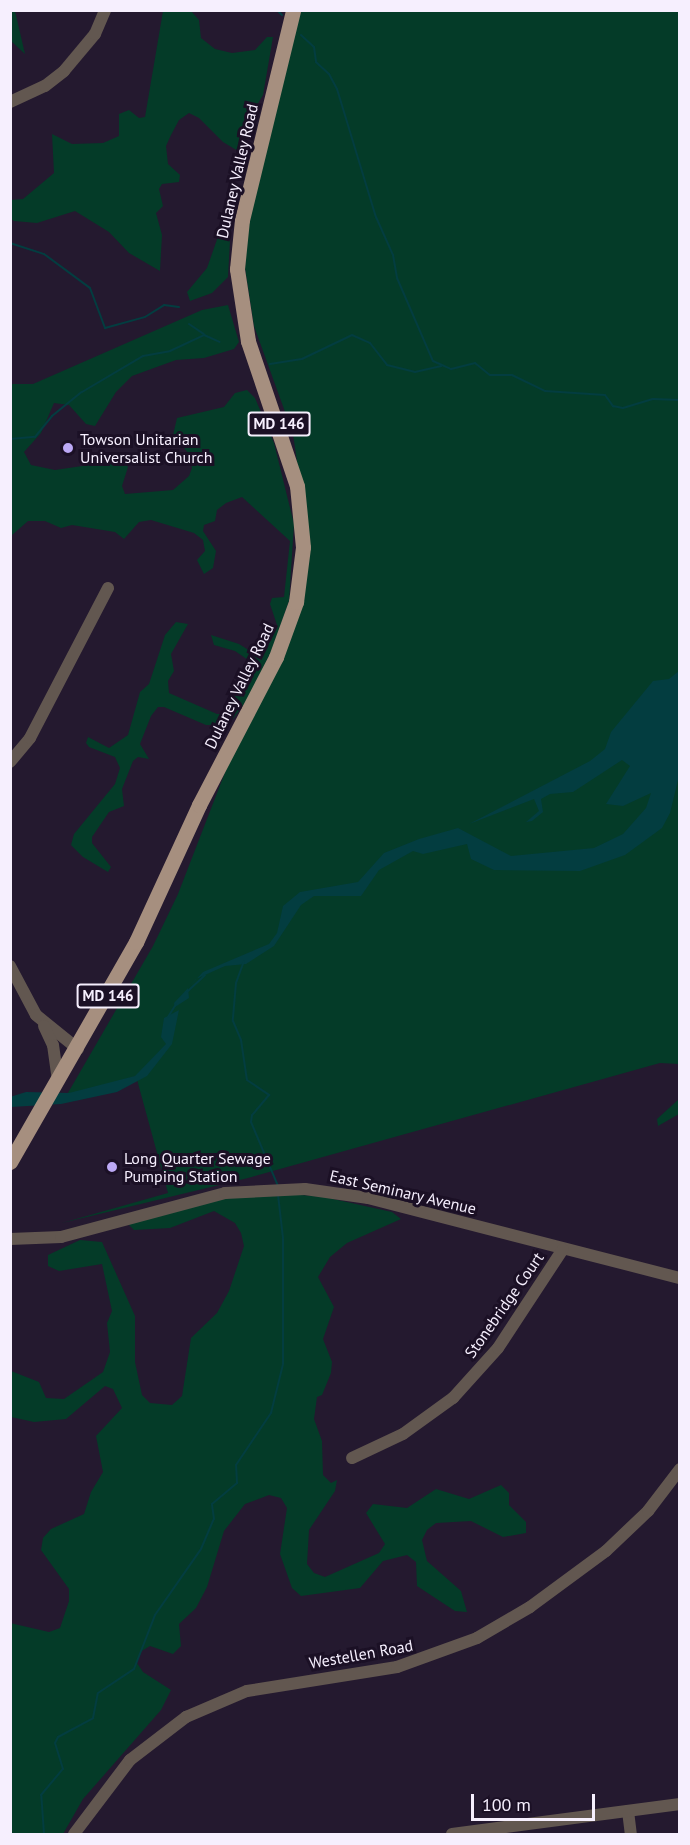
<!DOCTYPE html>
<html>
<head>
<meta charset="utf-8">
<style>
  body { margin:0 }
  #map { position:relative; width:690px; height:1845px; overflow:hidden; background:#24192f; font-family:"PT Sans",sans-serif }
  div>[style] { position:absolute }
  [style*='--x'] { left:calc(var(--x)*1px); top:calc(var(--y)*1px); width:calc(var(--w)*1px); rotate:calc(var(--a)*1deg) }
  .green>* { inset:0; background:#043b28 }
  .water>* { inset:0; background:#033d40 }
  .stream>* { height:2px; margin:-1px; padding:0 1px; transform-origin:1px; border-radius:1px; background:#033d40 }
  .minor>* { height:12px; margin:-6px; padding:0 6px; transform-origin:6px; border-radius:6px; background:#625750 }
  .major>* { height:15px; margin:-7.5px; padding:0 7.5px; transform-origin:7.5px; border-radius:7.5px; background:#a68f7f }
  .dots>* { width:16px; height:16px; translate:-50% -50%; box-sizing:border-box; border:3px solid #1b1025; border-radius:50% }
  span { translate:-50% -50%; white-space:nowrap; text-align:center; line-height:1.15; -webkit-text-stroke:6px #1b1025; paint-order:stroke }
  .shield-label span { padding:2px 4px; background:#1b1025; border:2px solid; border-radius:4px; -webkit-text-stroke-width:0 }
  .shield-label { font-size:15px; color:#f6effe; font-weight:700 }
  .street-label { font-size:16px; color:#f6effe }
  .poi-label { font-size:16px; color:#f6effe }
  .left { translate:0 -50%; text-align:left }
  .frame { position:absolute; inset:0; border:12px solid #f6effe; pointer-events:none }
  .scale { position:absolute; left:471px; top:1794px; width:124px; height:27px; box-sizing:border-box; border:3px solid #f6effe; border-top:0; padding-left:8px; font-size:18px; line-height:21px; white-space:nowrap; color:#f6effe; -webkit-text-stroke:4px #1b1025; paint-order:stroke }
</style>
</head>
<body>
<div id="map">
  <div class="green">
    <i style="clip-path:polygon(11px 10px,15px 11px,25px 54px,11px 41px)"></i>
    <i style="clip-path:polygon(163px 11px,191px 11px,199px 20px,201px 38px,215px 49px,232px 53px,255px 50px,267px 37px,273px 37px,263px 95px,254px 110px,243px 150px,238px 151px,223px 142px,199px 118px,189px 113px,179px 120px,171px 135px,166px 146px,168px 164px,180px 175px,179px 182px,162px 184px,159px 189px,163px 206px,156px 213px,162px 235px,160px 271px,129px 253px,109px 232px,75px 211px,37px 223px,14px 221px,11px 219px,10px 200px,23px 199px,54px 173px,52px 134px,72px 144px,103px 143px,119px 136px,119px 114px,129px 110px,139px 118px,145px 117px)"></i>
    <i style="clip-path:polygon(299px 11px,679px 11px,679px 1064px,660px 1063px,248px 1178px,62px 1223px,168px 1193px,136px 1076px,65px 1098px,153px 946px,178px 894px,236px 744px,286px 648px,309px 543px,293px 434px,254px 326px,245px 268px,248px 221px)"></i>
    <i style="clip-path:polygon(231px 222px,228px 277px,212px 293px,190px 301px,187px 292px,207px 268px,220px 231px)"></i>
    <i style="clip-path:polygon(228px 305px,239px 342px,234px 349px,204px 358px,176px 360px,132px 376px,116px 392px,95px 426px,86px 424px,69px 405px,54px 403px,41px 433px,24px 452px,31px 465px,55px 470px,123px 460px,128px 467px,122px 486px,125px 494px,173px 490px,189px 476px,192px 468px,189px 454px,173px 435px,177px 418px,224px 407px,235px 393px,247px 390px,255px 398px,274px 443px,294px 524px,289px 601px,271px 652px,247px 700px,233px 719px,217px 725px,206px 725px,164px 707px,158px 707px,151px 716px,140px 744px,149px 759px,138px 757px,133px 761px,122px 789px,124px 806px,109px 812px,92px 837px,92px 843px,111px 867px,108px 872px,83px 857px,71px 845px,74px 834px,115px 784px,120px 768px,115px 757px,89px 747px,86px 743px,88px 737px,109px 748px,128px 735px,140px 692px,149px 684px,165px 635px,176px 622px,188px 624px,171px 654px,174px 671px,168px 681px,169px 693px,217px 714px,229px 714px,231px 699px,251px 675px,254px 664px,235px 651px,214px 645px,211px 635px,239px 644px,255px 654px,261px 655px,268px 646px,277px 625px,270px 604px,272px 598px,284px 597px,290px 541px,242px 497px,226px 503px,217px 510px,215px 521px,204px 525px,203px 531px,216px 551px,213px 568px,204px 574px,197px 560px,205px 551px,203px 540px,194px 533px,151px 520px,139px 522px,124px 539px,115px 532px,72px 525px,61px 528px,45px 521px,28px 521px,11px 536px,11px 384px,33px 384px,202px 310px)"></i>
    <i style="clip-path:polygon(679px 1099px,679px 1114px,658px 1126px,657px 1119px)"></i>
    <i style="clip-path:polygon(278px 1193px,324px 1197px,392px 1212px,401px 1219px,347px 1243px,330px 1257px,318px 1277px,334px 1307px,323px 1339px,332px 1362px,331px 1373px,322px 1395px,317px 1397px,314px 1419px,322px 1441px,323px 1475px,331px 1483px,337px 1480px,335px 1491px,309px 1530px,307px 1564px,314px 1573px,325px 1577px,379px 1553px,385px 1544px,366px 1513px,373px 1504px,407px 1508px,436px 1489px,469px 1499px,501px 1485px,509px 1493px,509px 1505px,526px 1522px,526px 1533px,503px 1537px,471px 1521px,436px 1523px,427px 1530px,422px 1540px,427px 1561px,461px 1591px,467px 1612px,455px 1611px,417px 1586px,416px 1562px,407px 1555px,383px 1561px,360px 1588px,301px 1596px,292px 1588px,280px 1554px,287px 1508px,281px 1498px,269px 1495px,245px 1504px,224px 1531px,207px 1587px,196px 1608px,179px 1624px,181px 1646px,173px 1654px,150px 1646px,140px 1652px,137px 1663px,143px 1672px,171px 1690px,161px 1710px,83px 1799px,63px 1834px,11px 1834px,10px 1623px,49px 1632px,60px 1628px,69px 1601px,69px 1589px,41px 1550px,43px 1538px,51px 1529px,84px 1514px,91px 1492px,103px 1472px,96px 1436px,122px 1408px,113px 1389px,105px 1386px,66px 1419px,34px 1422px,11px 1417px,11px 1371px,39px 1382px,46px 1398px,64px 1399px,103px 1372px,110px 1352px,107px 1323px,112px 1311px,102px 1264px,59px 1271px,48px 1266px,48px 1255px,80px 1240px,102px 1242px,135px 1316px,135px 1362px,142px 1395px,150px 1403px,172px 1405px,182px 1396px,191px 1338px,217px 1313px,229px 1291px,244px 1246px,241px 1233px,235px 1223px,214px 1211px,170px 1228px,134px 1230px,126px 1222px,220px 1199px)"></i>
  </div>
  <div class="water">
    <i style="clip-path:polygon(679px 671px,679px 776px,670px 813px,662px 828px,625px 855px,580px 871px,494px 870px,471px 859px,467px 844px,423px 854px,413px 851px,379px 870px,361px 896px,314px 896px,301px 905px,274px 946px,246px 964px,225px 966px,196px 979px,188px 988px,189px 998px,175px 1007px,174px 1003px,203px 972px,269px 944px,277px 933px,283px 906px,300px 892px,358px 882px,384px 853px,419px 839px,458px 828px,511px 856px,594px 848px,623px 834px,646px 808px,651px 793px,623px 806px,606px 804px,630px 766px,622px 760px,573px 792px,550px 794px,541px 799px,543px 812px,532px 821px,526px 822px,539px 811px,534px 799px,469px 824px,590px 761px,605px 749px,611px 732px,653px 681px,669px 679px)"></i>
    <i style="clip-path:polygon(179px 1010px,172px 1044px,147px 1076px,117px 1092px,61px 1104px,11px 1107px,10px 1097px,26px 1092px,69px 1093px,135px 1076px,166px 1044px,161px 1037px,164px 1018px)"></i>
  </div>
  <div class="stream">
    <i style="--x:277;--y:10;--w:7;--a:45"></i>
    <i style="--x:301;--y:35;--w:18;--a:43"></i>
    <i style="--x:314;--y:47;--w:15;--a:82"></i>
    <i style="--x:316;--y:62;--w:18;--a:43"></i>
    <i style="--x:329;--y:74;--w:17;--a:62"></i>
    <i style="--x:337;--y:89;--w:134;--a:73.1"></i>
    <i style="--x:376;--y:217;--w:42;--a:65.9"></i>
    <i style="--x:393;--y:255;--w:23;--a:80"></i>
    <i style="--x:397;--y:278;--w:90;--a:66.6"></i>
    <i style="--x:433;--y:361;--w:20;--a:24"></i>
    <i style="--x:451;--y:369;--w:25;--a:-14"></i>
    <i style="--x:475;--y:363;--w:19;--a:39"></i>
    <i style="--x:490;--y:375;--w:22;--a:0"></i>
    <i style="--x:512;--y:375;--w:37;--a:26"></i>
    <i style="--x:545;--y:391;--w:60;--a:3.8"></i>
    <i style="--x:605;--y:395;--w:14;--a:54"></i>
    <i style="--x:613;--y:406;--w:10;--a:11"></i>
    <i style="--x:623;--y:408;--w:31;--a:-17"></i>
    <i style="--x:653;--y:399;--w:27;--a:2"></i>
    <i style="--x:10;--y:243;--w:36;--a:18"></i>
    <i style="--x:44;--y:254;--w:57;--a:36.5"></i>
    <i style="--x:90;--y:288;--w:43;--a:69.4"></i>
    <i style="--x:105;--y:328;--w:41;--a:-15.4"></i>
    <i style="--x:145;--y:317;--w:22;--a:-32"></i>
    <i style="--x:164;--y:305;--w:15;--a:8"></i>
    <i style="--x:189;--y:324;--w:18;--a:34"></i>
    <i style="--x:270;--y:364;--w:32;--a:-9"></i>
    <i style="--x:302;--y:359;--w:55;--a:-25.6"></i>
    <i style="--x:352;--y:335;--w:20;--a:24"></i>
    <i style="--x:370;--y:343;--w:28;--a:52"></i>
    <i style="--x:387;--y:365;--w:29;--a:14"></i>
    <i style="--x:415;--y:372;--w:27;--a:-13"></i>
    <i style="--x:10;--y:439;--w:25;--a:-5"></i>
    <i style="--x:35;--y:437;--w:27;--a:-51"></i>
    <i style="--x:52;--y:416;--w:38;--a:-39"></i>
    <i style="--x:82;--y:392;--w:71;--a:-30.5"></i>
    <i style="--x:143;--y:356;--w:27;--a:-10"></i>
    <i style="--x:170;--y:351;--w:38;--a:-25"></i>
    <i style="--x:204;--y:335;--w:17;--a:24"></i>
    <i style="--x:244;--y:961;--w:23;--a:110"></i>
    <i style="--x:236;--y:983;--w:38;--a:95"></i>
    <i style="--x:233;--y:1021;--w:21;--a:67"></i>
    <i style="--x:241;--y:1040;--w:40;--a:81.5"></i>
    <i style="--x:247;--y:1080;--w:27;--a:34"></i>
    <i style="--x:269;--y:1095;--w:26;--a:130"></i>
    <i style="--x:252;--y:1115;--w:7;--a:98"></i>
    <i style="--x:251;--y:1122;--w:69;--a:67.1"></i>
    <i style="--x:188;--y:991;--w:23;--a:-43"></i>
    <i style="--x:168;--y:1017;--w:15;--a:-58"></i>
    <i style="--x:44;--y:1834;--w:39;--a:-94"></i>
    <i style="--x:41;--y:1795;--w:34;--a:-50"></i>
    <i style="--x:63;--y:1769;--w:27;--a:-107"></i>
    <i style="--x:55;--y:1743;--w:7;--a:-63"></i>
    <i style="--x:58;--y:1737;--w:40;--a:-28"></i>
    <i style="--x:93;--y:1718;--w:25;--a:-79"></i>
    <i style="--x:98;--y:1693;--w:43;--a:-33.7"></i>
    <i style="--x:134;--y:1669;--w:58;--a:-68.7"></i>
    <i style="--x:155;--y:1615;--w:80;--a:-55.1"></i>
    <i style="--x:201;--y:1549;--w:33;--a:-67"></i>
    <i style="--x:214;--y:1519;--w:15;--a:-98"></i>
    <i style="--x:212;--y:1504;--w:33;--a:-40"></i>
    <i style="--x:237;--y:1483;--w:18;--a:-93"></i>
    <i style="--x:236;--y:1465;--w:63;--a:-56.1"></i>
    <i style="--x:271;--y:1413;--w:50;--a:-76.2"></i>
    <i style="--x:283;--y:1364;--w:126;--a:-90"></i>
    <i style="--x:283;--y:1238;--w:43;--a:-96.6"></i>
  </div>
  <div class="minor">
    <i style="--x:10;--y:102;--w:38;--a:-25"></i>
    <i style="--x:45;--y:86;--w:24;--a:-38"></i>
    <i style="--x:64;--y:71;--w:48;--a:-50"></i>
    <i style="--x:95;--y:34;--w:26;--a:-67"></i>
    <i style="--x:10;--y:762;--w:31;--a:-50"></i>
    <i style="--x:30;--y:738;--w:169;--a:-62.5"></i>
    <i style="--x:10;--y:966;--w:55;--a:62"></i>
    <i style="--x:36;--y:1015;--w:54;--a:39"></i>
    <i style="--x:44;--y:1026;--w:21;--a:65"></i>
    <i style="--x:53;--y:1045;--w:35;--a:82"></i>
    <i style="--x:10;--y:1239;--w:51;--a:-2.2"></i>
    <i style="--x:61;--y:1237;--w:170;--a:-15"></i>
    <i style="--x:225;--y:1193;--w:80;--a:-2.9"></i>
    <i style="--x:305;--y:1189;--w:64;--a:8.1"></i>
    <i style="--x:368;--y:1198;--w:322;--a:14.4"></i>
    <i style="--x:352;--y:1458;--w:56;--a:-25.2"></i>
    <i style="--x:403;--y:1434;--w:62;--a:-35.8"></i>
    <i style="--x:453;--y:1398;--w:67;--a:-48"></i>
    <i style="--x:498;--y:1348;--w:118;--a:-56.7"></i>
    <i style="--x:628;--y:1811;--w:23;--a:83"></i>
    <i style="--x:74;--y:1834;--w:93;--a:-52.9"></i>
    <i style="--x:130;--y:1760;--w:71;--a:-37.5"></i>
    <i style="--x:186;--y:1717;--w:66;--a:-23.1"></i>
    <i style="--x:247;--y:1691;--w:152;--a:-9.1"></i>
    <i style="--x:397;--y:1667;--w:85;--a:-19.9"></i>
    <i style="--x:477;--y:1638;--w:61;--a:-30.3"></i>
    <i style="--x:530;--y:1607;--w:94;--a:-36.4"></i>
    <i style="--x:606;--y:1551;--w:58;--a:-43.6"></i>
    <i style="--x:648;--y:1511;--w:53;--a:-52.7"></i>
    <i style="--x:452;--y:1834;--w:230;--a:-7.5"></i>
  </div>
  <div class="major">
    <i style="--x:10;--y:1162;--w:254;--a:-60.2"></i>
    <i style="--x:136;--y:942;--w:151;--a:-65.3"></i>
    <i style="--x:199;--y:805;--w:167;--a:-62.5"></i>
    <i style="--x:276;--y:657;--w:59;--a:-70"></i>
    <i style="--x:296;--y:602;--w:55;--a:-82.7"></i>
    <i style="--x:303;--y:547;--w:61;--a:-95.6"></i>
    <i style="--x:297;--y:486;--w:153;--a:-108.7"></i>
    <i style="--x:248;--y:341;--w:73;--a:-98.7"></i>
    <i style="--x:237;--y:269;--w:49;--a:-84.2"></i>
    <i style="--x:242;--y:220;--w:216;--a:-76.3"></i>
  </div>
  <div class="dots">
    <i style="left:68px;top:448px;background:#bca9f5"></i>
    <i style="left:112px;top:1167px;background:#bca9f5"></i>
  </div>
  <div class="shield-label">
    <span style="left:279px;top:424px">MD 146</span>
    <span style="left:108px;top:996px">MD 146</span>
  </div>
  <div class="street-label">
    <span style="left:237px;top:171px;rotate:-77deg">Dulaney Valley Road</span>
    <span style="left:239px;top:686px;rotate:-64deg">Dulaney Valley Road</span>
    <span style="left:403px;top:1192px;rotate:13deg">East Seminary Avenue</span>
    <span style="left:504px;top:1305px;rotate:-55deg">Stonebridge Court</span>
    <span style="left:361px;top:1654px;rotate:-10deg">Westellen Road</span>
  </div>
  <div class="poi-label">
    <span class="left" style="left:80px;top:448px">Towson Unitarian<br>Universalist Church</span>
    <span class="left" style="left:124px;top:1167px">Long Quarter Sewage<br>Pumping Station</span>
  </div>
  <div class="frame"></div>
  <div class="scale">100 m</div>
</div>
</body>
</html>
